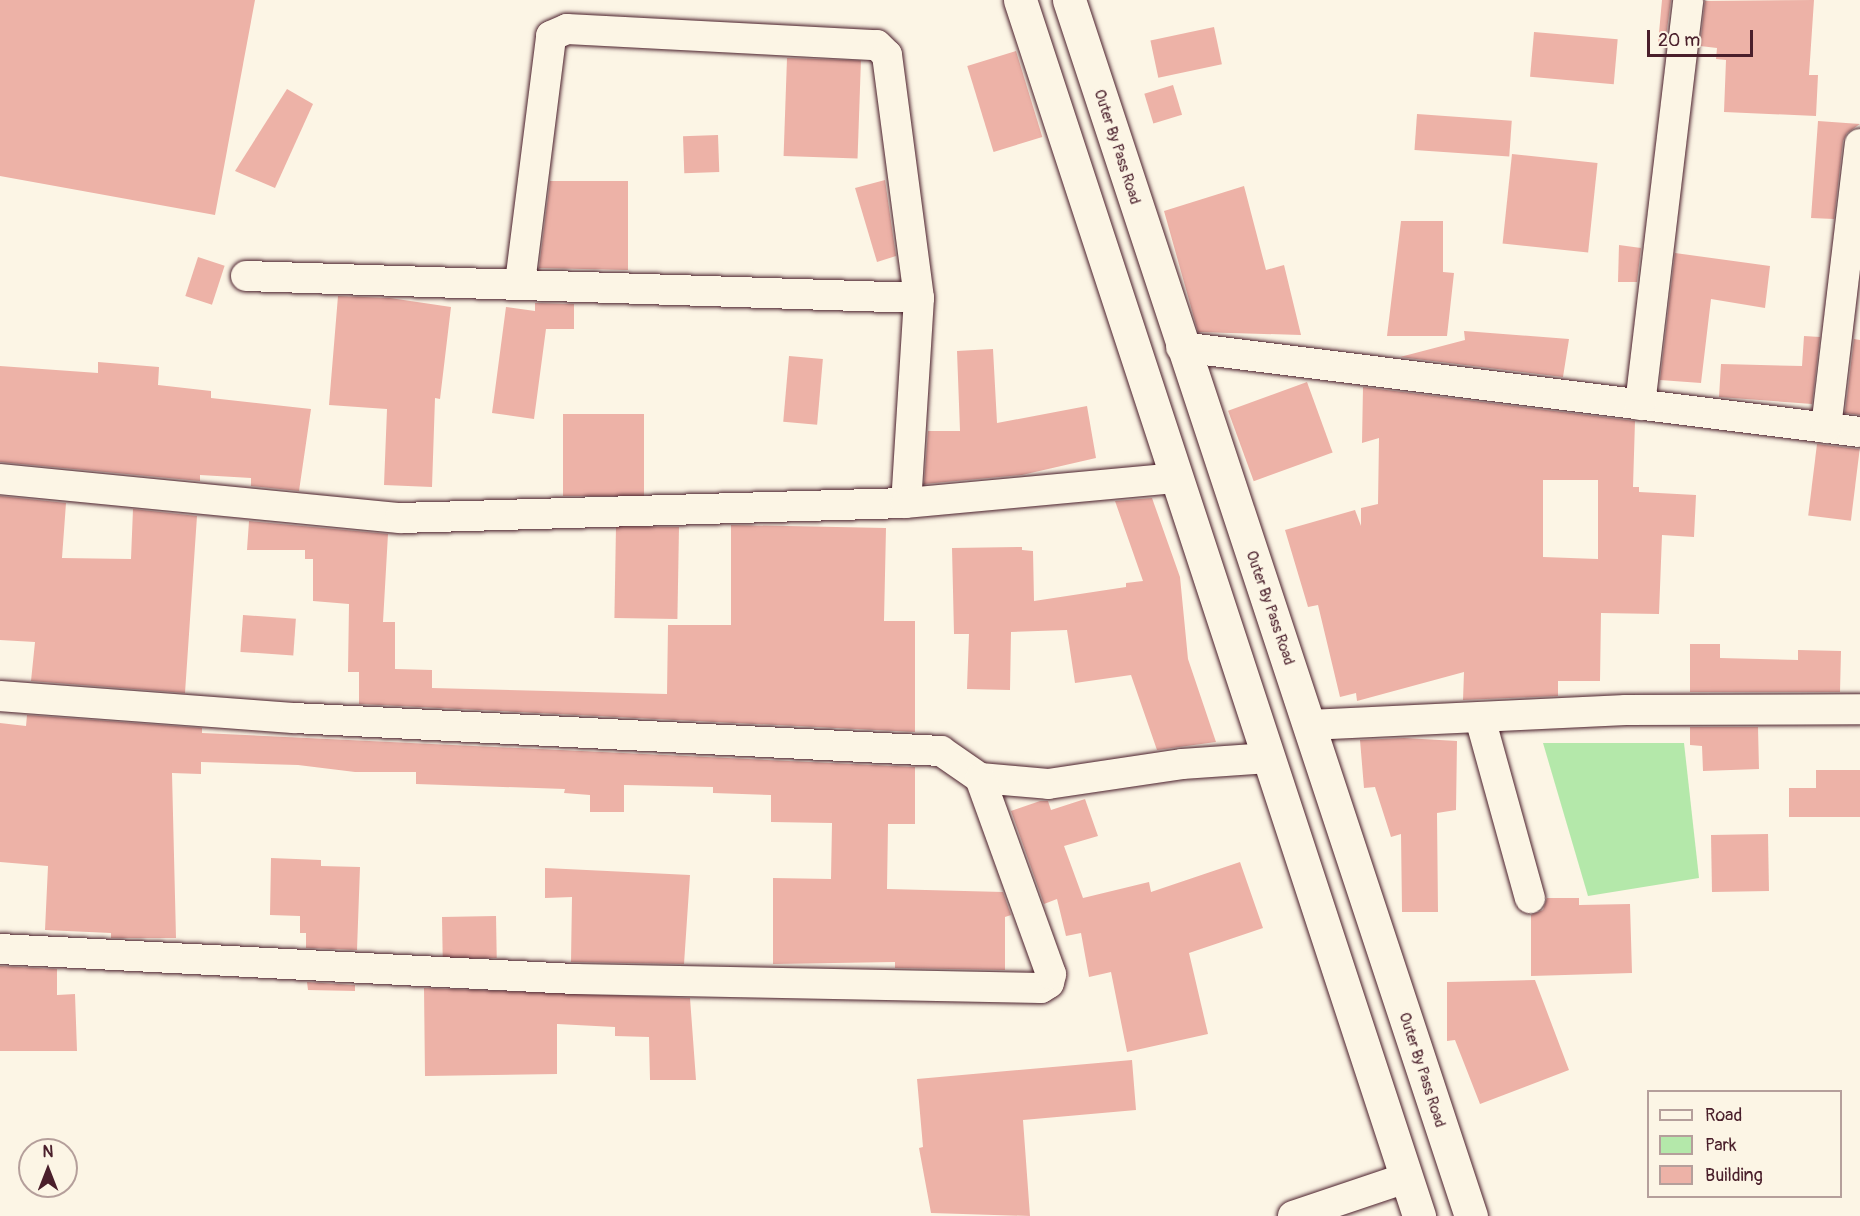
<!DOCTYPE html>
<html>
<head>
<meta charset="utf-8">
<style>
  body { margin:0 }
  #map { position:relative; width:1860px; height:1216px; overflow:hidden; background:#fcf5e5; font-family:Pangolin,sans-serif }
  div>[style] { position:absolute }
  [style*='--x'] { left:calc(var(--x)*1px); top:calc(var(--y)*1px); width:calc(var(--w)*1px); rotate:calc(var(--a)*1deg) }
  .green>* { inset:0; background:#b4e8aa }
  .building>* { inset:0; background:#edb2a7; transform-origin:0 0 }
  .roads { filter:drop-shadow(0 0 2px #4a1f2b) drop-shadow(0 0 2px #4a1f2b) }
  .minor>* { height:30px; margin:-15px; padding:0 15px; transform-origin:15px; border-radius:15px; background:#fcf5e5 }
  .primary>* { height:33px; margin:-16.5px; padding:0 16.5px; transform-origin:16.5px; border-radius:16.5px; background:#fcf5e5 }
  span { translate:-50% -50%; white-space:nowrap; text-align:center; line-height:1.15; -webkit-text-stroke:6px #fcf5e5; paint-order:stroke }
  .street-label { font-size:15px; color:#4a1f2b }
  .legend { position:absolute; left:1647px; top:1090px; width:195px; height:108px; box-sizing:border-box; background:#fcf5e5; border:2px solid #b59f9b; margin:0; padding:8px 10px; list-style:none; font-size:18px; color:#4a1f2b }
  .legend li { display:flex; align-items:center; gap:12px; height:30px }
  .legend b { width:30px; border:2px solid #b59f9b }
  .north { position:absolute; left:18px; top:1138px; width:60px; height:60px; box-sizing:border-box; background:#fcf5e5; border:2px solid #b59f9b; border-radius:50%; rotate:0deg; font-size:16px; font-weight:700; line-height:24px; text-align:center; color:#4a1f2b }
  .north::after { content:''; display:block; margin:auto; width:21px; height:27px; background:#4a1f2b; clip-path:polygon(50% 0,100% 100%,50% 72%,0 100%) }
  .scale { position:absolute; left:1647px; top:30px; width:106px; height:27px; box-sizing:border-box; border:3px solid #4a1f2b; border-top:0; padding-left:8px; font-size:18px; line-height:21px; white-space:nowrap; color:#4a1f2b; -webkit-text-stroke:4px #fcf5e5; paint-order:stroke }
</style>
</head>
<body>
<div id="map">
  <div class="green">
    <i style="clip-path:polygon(1543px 743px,1684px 743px,1699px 878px,1588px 896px)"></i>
  </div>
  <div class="building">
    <i style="clip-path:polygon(0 0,255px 0,215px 215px,0 176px)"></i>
    <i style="clip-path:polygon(1662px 0,1671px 0,1665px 44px,1658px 44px)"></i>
    <i style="clip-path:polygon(1814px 0,1809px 75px,1818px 75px,1816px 116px,1724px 112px,1726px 60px,1716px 59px,1717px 48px,1700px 46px,1705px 1px)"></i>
    <i style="left:1214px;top:27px;width:38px;height:65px;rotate:78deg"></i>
    <i style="left:1534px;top:32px;width:84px;height:45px;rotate:5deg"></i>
    <i style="left:1016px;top:51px;width:90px;height:51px;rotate:73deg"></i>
    <i style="left:787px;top:58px;width:74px;height:98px;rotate:2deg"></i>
    <i style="left:1173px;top:85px;width:31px;height:30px;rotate:73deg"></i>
    <i style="clip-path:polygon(287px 89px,313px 104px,275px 188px,235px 171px)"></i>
    <i style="left:1417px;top:114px;width:95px;height:36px;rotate:4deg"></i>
    <i style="clip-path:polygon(1818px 121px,1860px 124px,1847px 133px,1843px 141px,1834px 219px,1811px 218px)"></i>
    <i style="left:718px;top:135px;width:37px;height:35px;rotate:88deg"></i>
    <i style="left:1512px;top:154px;width:86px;height:90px;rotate:6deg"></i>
    <i style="clip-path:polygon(885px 180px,896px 256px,877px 262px,855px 188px)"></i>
    <i style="clip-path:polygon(550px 181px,628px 181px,628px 270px,539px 268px)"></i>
    <i style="clip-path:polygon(1244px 186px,1266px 270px,1284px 265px,1301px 335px,1198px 332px,1164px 211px)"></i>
    <i style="clip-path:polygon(1401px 221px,1443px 221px,1443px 272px,1454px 273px,1447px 336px,1387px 336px)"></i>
    <i style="clip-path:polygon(1619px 245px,1641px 248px,1637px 282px,1618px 282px)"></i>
    <i style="clip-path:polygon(1675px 253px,1770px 266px,1765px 308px,1711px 299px,1701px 383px,1660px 380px)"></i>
    <i style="left:198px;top:257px;width:28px;height:41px;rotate:18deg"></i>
    <i style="clip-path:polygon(338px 296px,390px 298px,451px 307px,440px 399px,435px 398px,432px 487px,384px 485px,387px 409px,329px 405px)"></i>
    <i style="clip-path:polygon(535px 303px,574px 304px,574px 329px,546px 329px,534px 419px,492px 413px,506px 307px,535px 311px)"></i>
    <i style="clip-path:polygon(1464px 331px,1569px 339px,1563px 377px,1400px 357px,1465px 340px)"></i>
    <i style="clip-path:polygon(1804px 336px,1820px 337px,1812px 404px,1719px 397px,1721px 364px,1802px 366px)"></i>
    <i style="clip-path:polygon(1854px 339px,1860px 340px,1860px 415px,1845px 413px)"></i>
    <i style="clip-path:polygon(993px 349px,997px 423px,1087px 406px,1096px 458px,1022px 475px,924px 484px,928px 431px,960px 431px,957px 351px)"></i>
    <i style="left:789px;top:356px;width:34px;height:66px;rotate:5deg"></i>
    <i style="clip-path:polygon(98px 362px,159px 367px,158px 385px,211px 391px,211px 398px,311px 409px,299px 491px,251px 486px,251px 478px,200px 475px,200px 481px,0 462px,0 366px,98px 373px)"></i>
    <i style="left:1307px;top:382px;width:75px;height:84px;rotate:70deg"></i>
    <i style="clip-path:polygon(evenodd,1363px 387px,1635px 421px,1633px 487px,1639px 487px,1639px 492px,1696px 495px,1694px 537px,1662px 535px,1659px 614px,1601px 613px,1600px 681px,1558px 681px,1558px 696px,1463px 700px,1464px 672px,1357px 701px,1356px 693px,1340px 697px,1318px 605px,1308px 607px,1285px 530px,1355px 510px,1361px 526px,1361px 508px,1378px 504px,1379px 438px,1362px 443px,1363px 387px,1543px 480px,1598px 480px,1598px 559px,1543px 557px,1543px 480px)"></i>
    <i style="left:563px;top:414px;width:81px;height:82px"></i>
    <i style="left:1817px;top:444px;width:43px;height:72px;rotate:7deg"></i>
    <i style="clip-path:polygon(0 496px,66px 503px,62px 558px,131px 559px,133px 509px,197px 516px,185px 693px,31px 681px,35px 642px,0 640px)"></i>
    <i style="clip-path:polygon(1152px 498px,1180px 577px,1188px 659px,1216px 742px,1157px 750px,1131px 675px,1075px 683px,1067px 630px,1011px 632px,1010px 690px,967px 689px,969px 634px,954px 634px,952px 548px,1022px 547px,1022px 550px,1033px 551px,1034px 601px,1126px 587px,1126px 583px,1143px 581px,1115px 501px)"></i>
    <i style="clip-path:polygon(249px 521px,388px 534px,383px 622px,395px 622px,395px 669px,432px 670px,432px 688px,667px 694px,668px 625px,731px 625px,731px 525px,886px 528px,884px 621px,915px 621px,915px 732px,359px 704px,359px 672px,348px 672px,349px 604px,313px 601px,313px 559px,305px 559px,305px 550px,247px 550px)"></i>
    <i style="left:679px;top:527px;width:92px;height:63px;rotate:91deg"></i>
    <i style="left:243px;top:615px;width:53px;height:37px;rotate:4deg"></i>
    <i style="clip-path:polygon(1690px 644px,1720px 644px,1720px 658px,1798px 660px,1798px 650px,1841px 651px,1840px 692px,1690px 692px)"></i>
    <i style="clip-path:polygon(27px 715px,202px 728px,202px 733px,915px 767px,915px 824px,888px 824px,887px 889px,1003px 892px,1011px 915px,1005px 917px,1005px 970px,895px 968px,895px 962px,773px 964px,773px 878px,831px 879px,832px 823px,771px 822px,771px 795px,713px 793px,713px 787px,624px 785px,624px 812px,590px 812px,590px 795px,564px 793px,565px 789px,416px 784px,416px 772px,355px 772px,298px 765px,201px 762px,201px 774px,172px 773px,176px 938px,111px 938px,111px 933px,45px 930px,48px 866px,0 862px,0 723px,26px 726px)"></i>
    <i style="clip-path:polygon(1690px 727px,1758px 727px,1759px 769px,1703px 771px,1702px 746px,1690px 745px)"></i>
    <i style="clip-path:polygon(1404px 738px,1457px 741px,1456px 810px,1437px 813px,1438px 912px,1402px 912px,1401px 834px,1391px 837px,1375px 787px,1364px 788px,1360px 740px)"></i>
    <i style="clip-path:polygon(1816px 770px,1860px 770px,1860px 817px,1789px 817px,1789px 788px,1816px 788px)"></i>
    <i style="clip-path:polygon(1085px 799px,1098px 836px,1064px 846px,1083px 898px,1149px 882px,1151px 892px,1240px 862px,1263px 928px,1189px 953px,1208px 1034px,1127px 1052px,1111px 972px,1089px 977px,1081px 933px,1066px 936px,1057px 899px,1044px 904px,1011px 811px,1040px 801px,1048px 801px,1051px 810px)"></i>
    <i style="left:1768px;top:834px;width:57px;height:57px;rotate:89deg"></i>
    <i style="clip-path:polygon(271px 858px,321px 860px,321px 866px,360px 867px,357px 950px,306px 948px,306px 933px,300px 933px,300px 916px,270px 915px)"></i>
    <i style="clip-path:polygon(545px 868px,690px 875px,684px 964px,571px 962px,572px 897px,545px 898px)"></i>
    <i style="clip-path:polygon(1547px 898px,1579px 898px,1579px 905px,1630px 904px,1632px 973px,1531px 976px,1531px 915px,1543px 910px)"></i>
    <i style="left:496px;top:916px;width:42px;height:54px;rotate:89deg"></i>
    <i style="clip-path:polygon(0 966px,57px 969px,57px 995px,75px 994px,77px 1051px,0 1051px)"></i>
    <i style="clip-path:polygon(1535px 980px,1569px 1070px,1480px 1104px,1455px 1040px,1447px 1041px,1447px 982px)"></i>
    <i style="clip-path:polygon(307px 982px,355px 985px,355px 991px,308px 990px)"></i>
    <i style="clip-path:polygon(424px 988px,690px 998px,696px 1080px,650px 1080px,649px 1037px,615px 1036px,615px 1027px,557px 1024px,557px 1074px,425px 1076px)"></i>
    <i style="clip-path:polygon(1132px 1060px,1136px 1110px,1023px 1120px,1030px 1216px,931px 1213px,919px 1148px,923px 1147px,917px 1079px)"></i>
  </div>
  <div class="roads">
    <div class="minor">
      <i style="--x:246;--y:276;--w:673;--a:1.87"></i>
      <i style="--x:520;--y:283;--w:249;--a:-82.8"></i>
      <i style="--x:551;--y:36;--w:17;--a:-24"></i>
      <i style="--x:567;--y:29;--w:310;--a:3"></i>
      <i style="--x:877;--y:45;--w:14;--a:45"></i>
      <i style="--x:887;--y:55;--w:245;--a:82.5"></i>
      <i style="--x:919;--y:298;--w:205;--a:93.6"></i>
      <i style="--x:1181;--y:347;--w:684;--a:7.14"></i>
      <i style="--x:1640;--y:405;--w:408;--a:-83.2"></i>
      <i style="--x:1826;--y:428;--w:286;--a:-83.2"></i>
      <i style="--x:0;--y:479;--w:402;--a:5.6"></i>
      <i style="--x:400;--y:518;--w:506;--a:-1.7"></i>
      <i style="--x:906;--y:503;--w:271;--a:-5.3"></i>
      <i style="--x:0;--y:696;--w:295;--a:4.3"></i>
      <i style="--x:294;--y:718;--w:648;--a:2.92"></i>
      <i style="--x:941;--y:751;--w:47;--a:34.7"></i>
      <i style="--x:980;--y:778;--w:68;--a:5"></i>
      <i style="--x:1048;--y:784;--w:135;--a:-8.5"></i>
      <i style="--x:1182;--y:764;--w:87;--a:-3.9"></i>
      <i style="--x:1480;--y:718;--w:187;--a:74.5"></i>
      <i style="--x:1309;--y:725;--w:317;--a:-2.7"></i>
      <i style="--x:1626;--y:710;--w:234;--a:-0.2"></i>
      <i style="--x:0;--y:949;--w:576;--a:2.99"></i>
      <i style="--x:575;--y:979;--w:466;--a:1.1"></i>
      <i style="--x:1041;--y:988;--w:9;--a:-32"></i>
      <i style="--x:1049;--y:983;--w:9;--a:-77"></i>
      <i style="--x:1051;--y:974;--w:208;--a:-109.9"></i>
      <i style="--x:1293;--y:1216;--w:119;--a:-18.6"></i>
    </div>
    <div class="primary">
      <i style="--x:1020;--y:0;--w:1280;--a:71.83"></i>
      <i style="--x:1069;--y:0;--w:1281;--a:71.71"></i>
    </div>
  </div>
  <div class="street-label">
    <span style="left:1117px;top:147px;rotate:72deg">Outer By Pass Road</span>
    <span style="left:1270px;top:608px;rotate:71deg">Outer By Pass Road</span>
    <span style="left:1422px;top:1070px;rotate:72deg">Outer By Pass Road</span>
  </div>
  <ul class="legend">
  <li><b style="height:8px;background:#fcf5e5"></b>Road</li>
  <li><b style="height:16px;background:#b4e8aa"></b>Park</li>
  <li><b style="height:16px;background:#edb2a7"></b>Building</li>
  </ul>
  <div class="north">N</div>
  <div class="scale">20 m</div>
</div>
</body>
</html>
